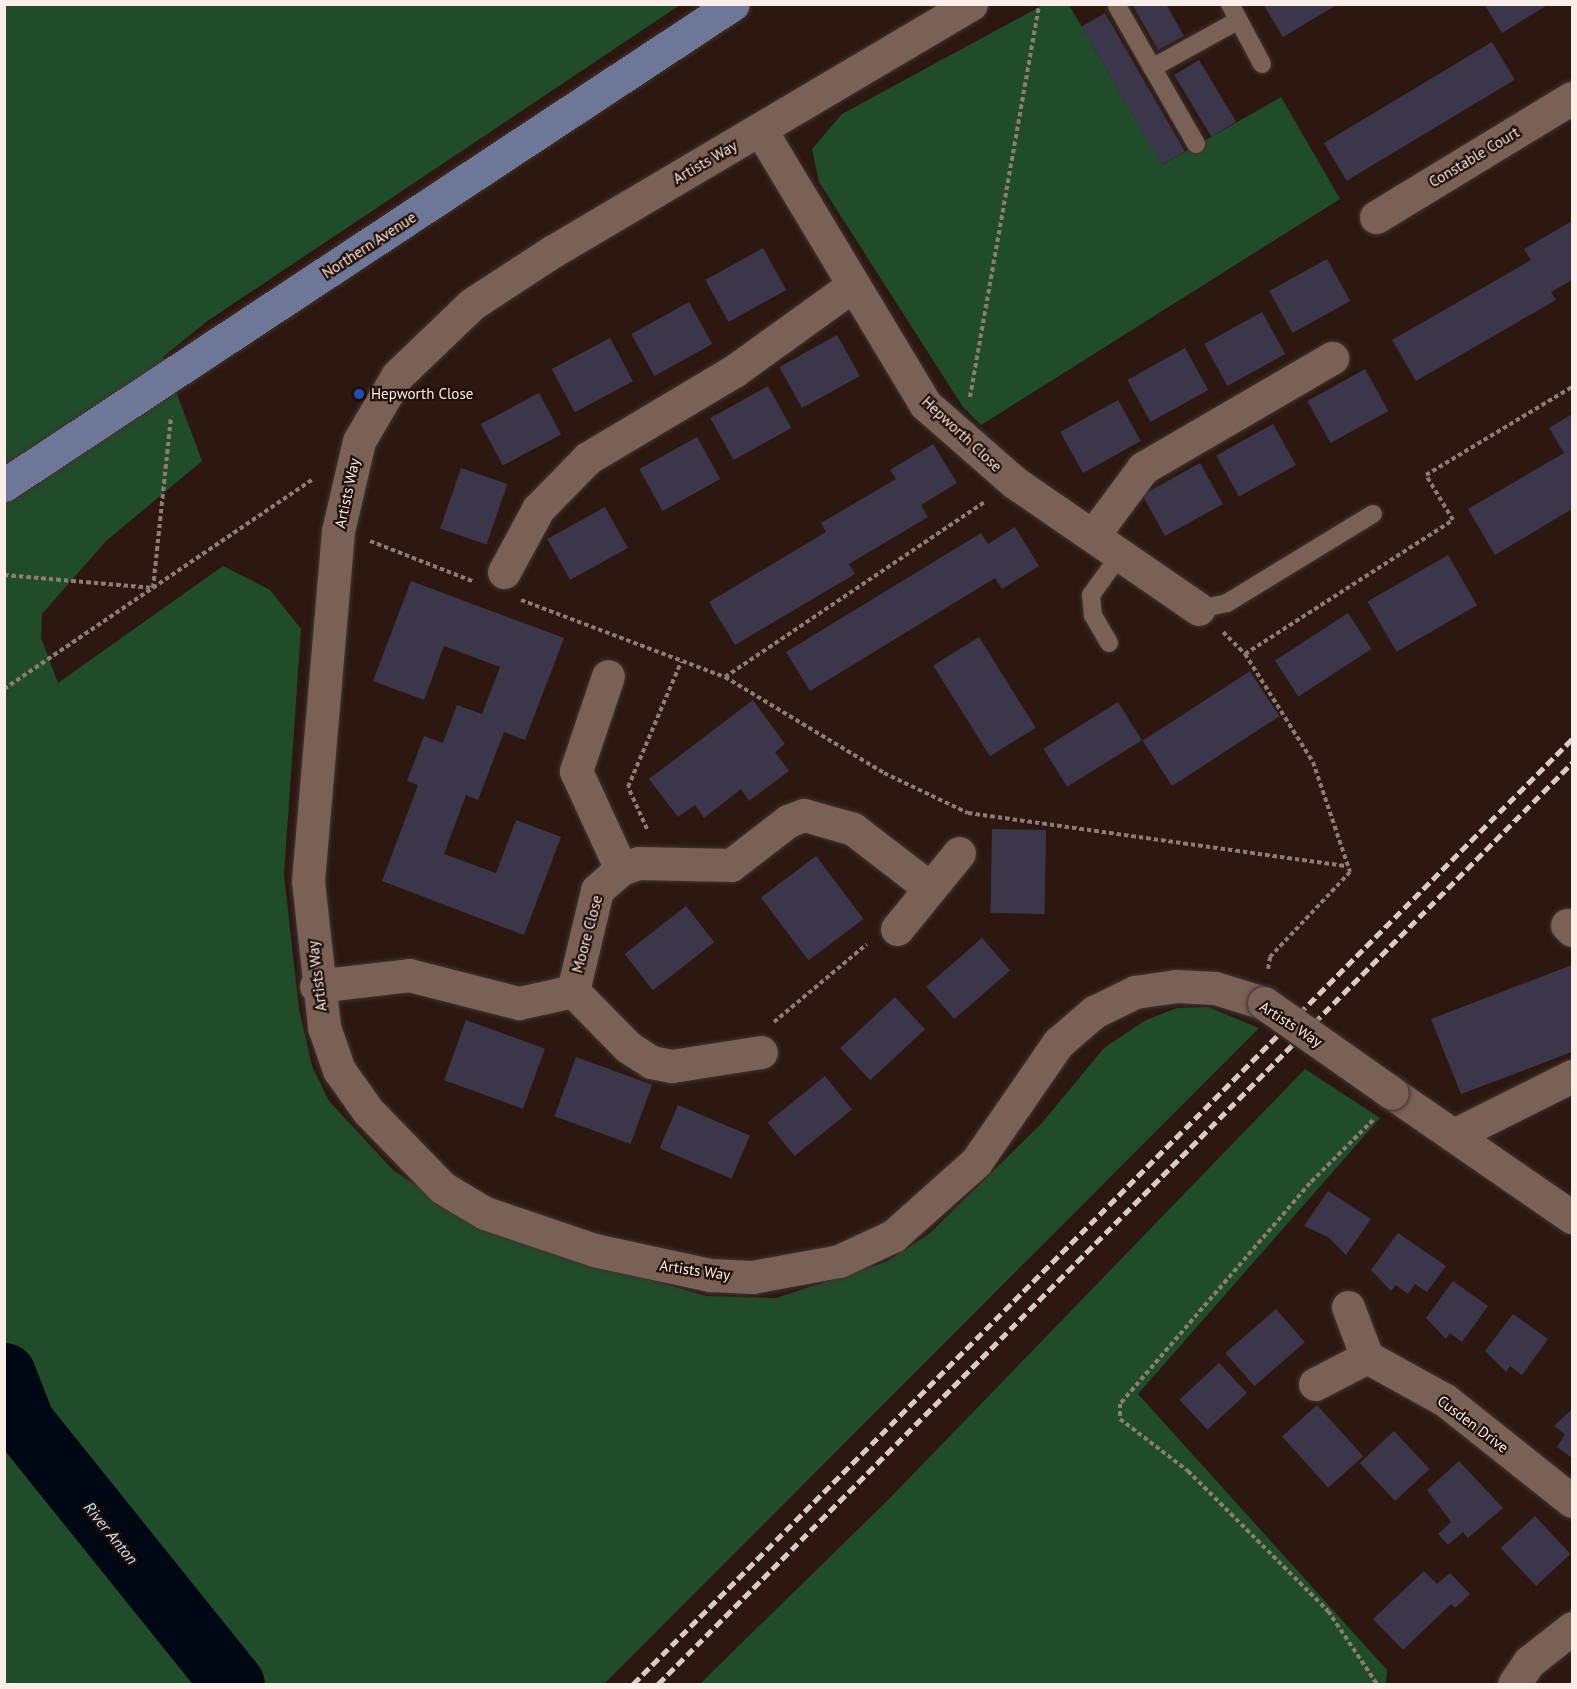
<!DOCTYPE html>
<html>
<head>
<meta charset="utf-8">
<style>
  body { margin:0 }
  #map { position:relative; width:1577px; height:1689px; overflow:hidden; background:#2c1810; font-family:"PT Sans",sans-serif }
  div>[style] { position:absolute }
  [style*='--x'] { left:calc(var(--x)*1px); top:calc(var(--y)*1px); width:calc(var(--w)*1px); rotate:calc(var(--a)*1deg) }
  .green>* { inset:0; background:#214c2b }
  .river>* { height:63px; margin:-31.5px; padding:0 31.5px; transform-origin:31.5px; border-radius:31.5px; background:#000814 }
  .building>* { inset:0; background:#3c364a; transform-origin:0 0 }
  .path>* { height:4px; margin-top:-2px; transform-origin:0; background:repeating-linear-gradient(90deg,#8d7c75 0 4.5px,transparent 0 7.5px) }
  .roads { filter:drop-shadow(0 0 2px #41332f) drop-shadow(0 0 2px #41332f) }
  .lane>* { height:18px; margin:-9px; padding:0 9px; transform-origin:9px; border-radius:9px; background:#7a6157 }
  .street>* { height:33px; margin:-16.5px; padding:0 16.5px; transform-origin:16.5px; border-radius:16.5px; background:#7a6157 }
  .primary>* { height:33px; margin:-16.5px; padding:0 16.5px; transform-origin:16.5px; border-radius:16.5px; background:#6f7798 }
  .rail>* { height:4.5px; margin-top:-2.25px; transform-origin:0; background:repeating-linear-gradient(90deg,#d9cac4 0 9px,transparent 0 13.5px) }
  .bridges { filter:drop-shadow(0 0 2px #41332f) drop-shadow(0 0 2px #41332f) }
  .street-bridge>* { height:33px; margin:-16.5px; padding:0 16.5px; transform-origin:16.5px; border-radius:16.5px; background:#7a6157 }
  .dots>* { width:16px; height:16px; translate:-50% -50%; box-sizing:border-box; border:3px solid #220f07; border-radius:50% }
  span { translate:-50% -50%; white-space:nowrap; text-align:center; line-height:1.15; -webkit-text-stroke:4.5px #220f07; paint-order:stroke }
  .street-label { font-size:15px; color:#fbede7 }
  .poi-label { font-size:15px; color:#fbede7 }
  .left { translate:0 -50%; text-align:left }
  .water-label { font-size:16px; color:#c0e1fa; font-style:italic }
  .frame { position:absolute; inset:0; border:6px solid #fbede7; pointer-events:none }
</style>
</head>
<body>
<div id="map">
  <div class="green">
    <i style="clip-path:polygon(5px 5px,680px 5px,206px 322px,163px 357px,202px 461px,106px 541px,42px 614px,41px 638px,58px 683px,223px 566px,270px 590px,301px 629px,284px 875px,299px 1009px,312px 1066px,329px 1101px,393px 1170px,464px 1217px,513px 1239px,706px 1296px,776px 1298px,886px 1262px,929px 1234px,1042px 1123px,1104px 1048px,1146px 1020px,1177px 1008px,1208px 1007px,1259px 1028px,604px 1684px,5px 1684px)"></i>
    <i style="clip-path:polygon(1043px 5px,1069px 5px,1162px 165px,1281px 97px,1340px 199px,981px 425px,963px 407px,819px 182px,812px 149px,842px 114px)"></i>
    <i style="clip-path:polygon(1305px 1069px,1380px 1118px,1138px 1394px,1387px 1670px,1386px 1684px,700px 1684px,888px 1500px)"></i>
  </div>
  <div class="river">
    <i style="--x:4;--y:1374;--w:53;--a:68.8"></i>
    <i style="--x:23;--y:1423;--w:335;--a:51.2"></i>
  </div>
  <div class="building">
    <i style="clip-path:polygon(1132px 4px,1166px 4px,1184px 36px,1158px 50px)"></i>
    <i style="clip-path:polygon(1263px 4px,1338px 4px,1283px 37px)"></i>
    <i style="clip-path:polygon(1484px 4px,1549px 4px,1502px 33px)"></i>
    <i style="left:1105px;top:13px;width:160px;height:27px;rotate:60deg"></i>
    <i style="left:1492px;top:42px;width:44px;height:196px;rotate:59deg"></i>
    <i style="left:1199px;top:60px;width:72px;height:29px;rotate:59deg"></i>
    <i style="clip-path:polygon(1572px 221px,1572px 280px,1551px 292px,1556px 300px,1416px 381px,1392px 340px,1531px 260px,1524px 249px)"></i>
    <i style="left:763px;top:248px;width:48px;height:66px;rotate:61deg"></i>
    <i style="left:1327px;top:259px;width:48px;height:66px;rotate:61deg"></i>
    <i style="left:689px;top:302px;width:48px;height:66px;rotate:61deg"></i>
    <i style="left:1262px;top:312px;width:48px;height:66px;rotate:61deg"></i>
    <i style="left:837px;top:335px;width:47px;height:66px;rotate:61deg"></i>
    <i style="left:610px;top:338px;width:49px;height:66px;rotate:62deg"></i>
    <i style="left:1185px;top:348px;width:48px;height:66px;rotate:61deg"></i>
    <i style="left:1365px;top:369px;width:48px;height:66px;rotate:61deg"></i>
    <i style="left:768px;top:386px;width:48px;height:66px;rotate:61deg"></i>
    <i style="left:539px;top:393px;width:47px;height:66px;rotate:62deg"></i>
    <i style="left:1118px;top:400px;width:47px;height:66px;rotate:61deg"></i>
    <i style="clip-path:polygon(1572px 414px,1572px 509px,1495px 555px,1468px 509px,1564px 453px,1549px 428px)"></i>
    <i style="left:1273px;top:424px;width:47px;height:65px;rotate:61deg"></i>
    <i style="left:697px;top:437px;width:48px;height:66px;rotate:61deg"></i>
    <i style="clip-path:polygon(933px 444px,957px 483px,921px 505px,928px 517px,849px 564px,855px 574px,735px 645px,709px 602px,826px 532px,821px 523px,896px 479px,890px 470px)"></i>
    <i style="left:1200px;top:463px;width:47px;height:66px;rotate:61deg"></i>
    <i style="left:461px;top:468px;width:49px;height:64px;rotate:19deg"></i>
    <i style="left:605px;top:507px;width:47px;height:66px;rotate:61deg"></i>
    <i style="clip-path:polygon(1015px 527px,1039px 566px,1002px 589px,995px 578px,810px 691px,786px 652px,981px 533px,988px 544px)"></i>
    <i style="left:1448px;top:555px;width:58px;height:93px;rotate:60deg"></i>
    <i style="clip-path:polygon(411px 581px,564px 638px,525px 740px,504px 732px,478px 800px,466px 795px,444px 854px,496px 873px,516px 820px,561px 837px,524px 935px,382px 881px,418px 785px,407px 781px,424px 736px,443px 743px,457px 705px,482px 714px,500px 667px,444px 646px,424px 700px,373px 681px)"></i>
    <i style="left:1348px;top:613px;width:43px;height:87px;rotate:57deg"></i>
    <i style="left:979px;top:637px;width:107px;height:54px;rotate:58deg"></i>
    <i style="left:1250px;top:671px;width:54px;height:128px;rotate:57deg"></i>
    <i style="clip-path:polygon(753px 700px,785px 744px,775px 752px,789px 771px,749px 801px,741px 789px,704px 818px,695px 805px,678px 817px,649px 779px)"></i>
    <i style="left:1118px;top:702px;width:45px;height:88px;rotate:58deg"></i>
    <i style="left:992px;top:829px;width:54px;height:84px;rotate:1deg"></i>
    <i style="left:816px;top:856px;width:79px;height:69px;rotate:53deg"></i>
    <i style="left:686px;top:906px;width:46px;height:78px;rotate:52deg"></i>
    <i style="left:982px;top:938px;width:43px;height:74px;rotate:49deg"></i>
    <i style="clip-path:polygon(1572px 965px,1572px 1052px,1461px 1094px,1431px 1019px)"></i>
    <i style="left:895px;top:997px;width:44px;height:75px;rotate:47deg"></i>
    <i style="left:466px;top:1020px;width:84px;height:64px;rotate:20deg"></i>
    <i style="left:576px;top:1057px;width:81px;height:63px;rotate:20deg"></i>
    <i style="left:825px;top:1076px;width:43px;height:74px;rotate:51deg"></i>
    <i style="left:678px;top:1105px;width:78px;height:47px;rotate:23deg"></i>
    <i style="clip-path:polygon(1328px 1191px,1371px 1219px,1346px 1255px,1328px 1237px,1304px 1226px)"></i>
    <i style="clip-path:polygon(1398px 1233px,1446px 1266px,1427px 1292px,1415px 1284px,1408px 1294px,1396px 1285px,1391px 1291px,1371px 1270px)"></i>
    <i style="clip-path:polygon(1453px 1281px,1488px 1306px,1462px 1342px,1450px 1333px,1446px 1339px,1426px 1318px)"></i>
    <i style="left:1276px;top:1309px;width:44px;height:67px;rotate:49deg"></i>
    <i style="clip-path:polygon(1513px 1314px,1548px 1339px,1522px 1375px,1510px 1366px,1506px 1372px,1485px 1351px)"></i>
    <i style="left:1219px;top:1363px;width:41px;height:54px;rotate:47deg"></i>
    <i style="left:1317px;top:1405px;width:69px;height:47px;rotate:48deg"></i>
    <i style="clip-path:polygon(1572px 1409px,1572px 1458px,1557px 1447px,1565px 1434px,1554px 1426px)"></i>
    <i style="left:1394px;top:1431px;width:52px;height:47px;rotate:47deg"></i>
    <i style="clip-path:polygon(1459px 1461px,1503px 1508px,1468px 1538px,1463px 1532px,1448px 1545px,1438px 1534px,1451px 1522px,1427px 1490px)"></i>
    <i style="left:1535px;top:1516px;width:52px;height:47px;rotate:47deg"></i>
    <i style="clip-path:polygon(1424px 1571px,1437px 1584px,1450px 1573px,1470px 1594px,1455px 1608px,1451px 1604px,1403px 1650px,1373px 1619px)"></i>
  </div>
  <div class="path">
    <i style="--x:970;--y:397;--w:399;--a:-80"></i>
    <i style="--x:370;--y:541;--w:110;--a:21.4"></i>
    <i style="--x:4;--y:575;--w:150;--a:5"></i>
    <i style="--x:153;--y:588;--w:173;--a:-84"></i>
    <i style="--x:521;--y:600;--w:218;--a:20.7"></i>
    <i style="--x:725;--y:677;--w:186;--a:31.1"></i>
    <i style="--x:884;--y:773;--w:93;--a:25.5"></i>
    <i style="--x:968;--y:813;--w:383;--a:8"></i>
    <i style="--x:1223;--y:632;--w:31;--a:45"></i>
    <i style="--x:1245;--y:654;--w:128;--a:57.8"></i>
    <i style="--x:1313;--y:762;--w:116;--a:71.4"></i>
    <i style="--x:1350;--y:872;--w:117;--a:133.3"></i>
    <i style="--x:1270;--y:957;--w:12;--a:99"></i>
    <i style="--x:1245;--y:654;--w:247;--a:-32.8"></i>
    <i style="--x:1453;--y:520;--w:52;--a:-121"></i>
    <i style="--x:1426;--y:475;--w:170;--a:-31.1"></i>
    <i style="--x:725;--y:677;--w:315;--a:-34"></i>
    <i style="--x:4;--y:689;--w:374;--a:-34.2"></i>
    <i style="--x:647;--y:829;--w:46;--a:-114.3"></i>
    <i style="--x:628;--y:787;--w:136;--a:-67"></i>
    <i style="--x:774;--y:1022;--w:121;--a:-40"></i>
    <i style="--x:1373;--y:1120;--w:89;--a:135"></i>
    <i style="--x:1310;--y:1183;--w:291;--a:130.7"></i>
    <i style="--x:1120;--y:1404;--w:15;--a:90"></i>
    <i style="--x:1120;--y:1419;--w:86;--a:37.4"></i>
    <i style="--x:1188;--y:1471;--w:198;--a:45"></i>
    <i style="--x:1328;--y:1611;--w:88;--a:56.1"></i>
  </div>
  <div class="roads">
    <div class="lane">
      <i style="--x:1230;--y:4;--w:68;--a:61.9"></i>
      <i style="--x:1117;--y:6;--w:159;--a:60.2"></i>
      <i style="--x:1152;--y:68;--w:99;--a:-28.9"></i>
      <i style="--x:1199;--y:609;--w:29;--a:-12"></i>
      <i style="--x:1227;--y:603;--w:171;--a:-31.4"></i>
      <i style="--x:1109;--y:643;--w:32;--a:-120"></i>
      <i style="--x:1093;--y:615;--w:20;--a:-96"></i>
      <i style="--x:1091;--y:595;--w:53;--a:-54.2"></i>
    </div>
    <div class="street">
      <i style="--x:971;--y:4;--w:486;--a:149.4"></i>
      <i style="--x:553;--y:251;--w:97;--a:146.8"></i>
      <i style="--x:472;--y:304;--w:104;--a:136.2"></i>
      <i style="--x:397;--y:376;--w:75;--a:120.3"></i>
      <i style="--x:359;--y:441;--w:92;--a:103.1"></i>
      <i style="--x:338;--y:531;--w:351;--a:94.9"></i>
      <i style="--x:308;--y:881;--w:147;--a:83.7"></i>
      <i style="--x:324;--y:1027;--w:46;--a:70.8"></i>
      <i style="--x:339;--y:1070;--w:50;--a:54.7"></i>
      <i style="--x:368;--y:1111;--w:107;--a:45.8"></i>
      <i style="--x:443;--y:1188;--w:49;--a:30.8"></i>
      <i style="--x:485;--y:1213;--w:115;--a:18.7"></i>
      <i style="--x:594;--y:1250;--w:119;--a:12.2"></i>
      <i style="--x:710;--y:1275;--w:42;--a:2.7"></i>
      <i style="--x:752;--y:1277;--w:88;--a:-10.4"></i>
      <i style="--x:839;--y:1261;--w:60;--a:-24.8"></i>
      <i style="--x:893;--y:1236;--w:111;--a:-41.7"></i>
      <i style="--x:976;--y:1162;--w:145;--a:-55.4"></i>
      <i style="--x:1058;--y:1043;--w:48;--a:-40.7"></i>
      <i style="--x:1094;--y:1012;--w:46;--a:-26"></i>
      <i style="--x:1135;--y:992;--w:41;--a:-8.3"></i>
      <i style="--x:1176;--y:986;--w:39;--a:3"></i>
      <i style="--x:1215;--y:988;--w:51;--a:17"></i>
      <i style="--x:760;--y:129;--w:321;--a:59"></i>
      <i style="--x:925;--y:404;--w:118;--a:41.2"></i>
      <i style="--x:1014;--y:482;--w:224;--a:34.5"></i>
      <i style="--x:1376;--y:217;--w:229;--a:-31.3"></i>
      <i style="--x:1094;--y:534;--w:82;--a:-53.4"></i>
      <i style="--x:1143;--y:468;--w:219;--a:-30.2"></i>
      <i style="--x:504;--y:572;--w:72;--a:-61.6"></i>
      <i style="--x:538;--y:509;--w:71;--a:-45.6"></i>
      <i style="--x:588;--y:458;--w:170;--a:-30.8"></i>
      <i style="--x:734;--y:371;--w:145;--a:-35.8"></i>
      <i style="--x:621;--y:869;--w:18;--a:-19"></i>
      <i style="--x:638;--y:863;--w:93;--a:1.2"></i>
      <i style="--x:731;--y:865;--w:72;--a:-37.7"></i>
      <i style="--x:788;--y:821;--w:17;--a:-21"></i>
      <i style="--x:804;--y:815;--w:51;--a:15.9"></i>
      <i style="--x:853;--y:829;--w:97;--a:37.5"></i>
      <i style="--x:1567;--y:925;--w:7;--a:45"></i>
      <i style="--x:897;--y:929;--w:98;--a:-50.8"></i>
      <i style="--x:316;--y:986;--w:94;--a:-6.7"></i>
      <i style="--x:409;--y:975;--w:114;--a:14.3"></i>
      <i style="--x:519;--y:1003;--w:55;--a:-12.5"></i>
      <i style="--x:573;--y:991;--w:104;--a:-76.6"></i>
      <i style="--x:597;--y:890;--w:32;--a:-41"></i>
      <i style="--x:621;--y:869;--w:108;--a:-114.7"></i>
      <i style="--x:576;--y:771;--w:100;--a:-71.4"></i>
      <i style="--x:573;--y:991;--w:78;--a:45.5"></i>
      <i style="--x:628;--y:1047;--w:27;--a:33"></i>
      <i style="--x:651;--y:1062;--w:21;--a:11"></i>
      <i style="--x:672;--y:1066;--w:90;--a:-8.9"></i>
      <i style="--x:1392;--y:1093;--w:219;--a:34.6"></i>
      <i style="--x:1454;--y:1135;--w:132;--a:-26.6"></i>
      <i style="--x:1348;--y:1307;--w:53;--a:69.2"></i>
      <i style="--x:1367;--y:1357;--w:89;--a:28.9"></i>
      <i style="--x:1445;--y:1400;--w:162;--a:38.5"></i>
      <i style="--x:1315;--y:1384;--w:59;--a:-27.4"></i>
      <i style="--x:1514;--y:1684;--w:27;--a:-56"></i>
      <i style="--x:1529;--y:1662;--w:55;--a:-38.3"></i>
    </div>
    <div class="primary">
      <i style="--x:4;--y:485;--w:873;--a:-33.42"></i>
    </div>
  </div>
  <div class="rail">
    <i style="--x:633;--y:1684;--w:1332;--a:-45.18"></i>
    <i style="--x:658;--y:1684;--w:1298;--a:-45.22"></i>
  </div>
  <div class="bridges">
    <div class="street-bridge">
      <i style="--x:1264;--y:1003;--w:156;--a:35.1"></i>
    </div>
  </div>
  <div class="dots">
    <i style="left:359px;top:394px;background:#1a4fb4"></i>
  </div>
  <div class="street-label">
    <span style="left:1474px;top:157px;rotate:-31deg">Constable Court</span>
    <span style="left:705px;top:162px;rotate:-30deg">Artists Way</span>
    <span style="left:369px;top:245px;rotate:-33deg">Northern Avenue</span>
    <span style="left:962px;top:434px;rotate:43deg">Hepworth Close</span>
    <span style="left:347px;top:493px;rotate:-78deg">Artists Way</span>
    <span style="left:587px;top:934px;rotate:-75deg">Moore Close</span>
    <span style="left:317px;top:976px;rotate:-97deg">Artists Way</span>
    <span style="left:1291px;top:1024px;rotate:33deg">Artists Way</span>
    <span style="left:695px;top:1270px;rotate:8deg">Artists Way</span>
    <span style="left:1473px;top:1424px;rotate:37deg">Cusden Drive</span>
  </div>
  <div class="poi-label">
    <span class="left" style="left:371px;top:394px">Hepworth Close</span>
  </div>
  <div class="water-label">
    <span style="left:111px;top:1533px;rotate:51deg">River Anton</span>
  </div>
  <div class="frame"></div>
</div>
</body>
</html>
